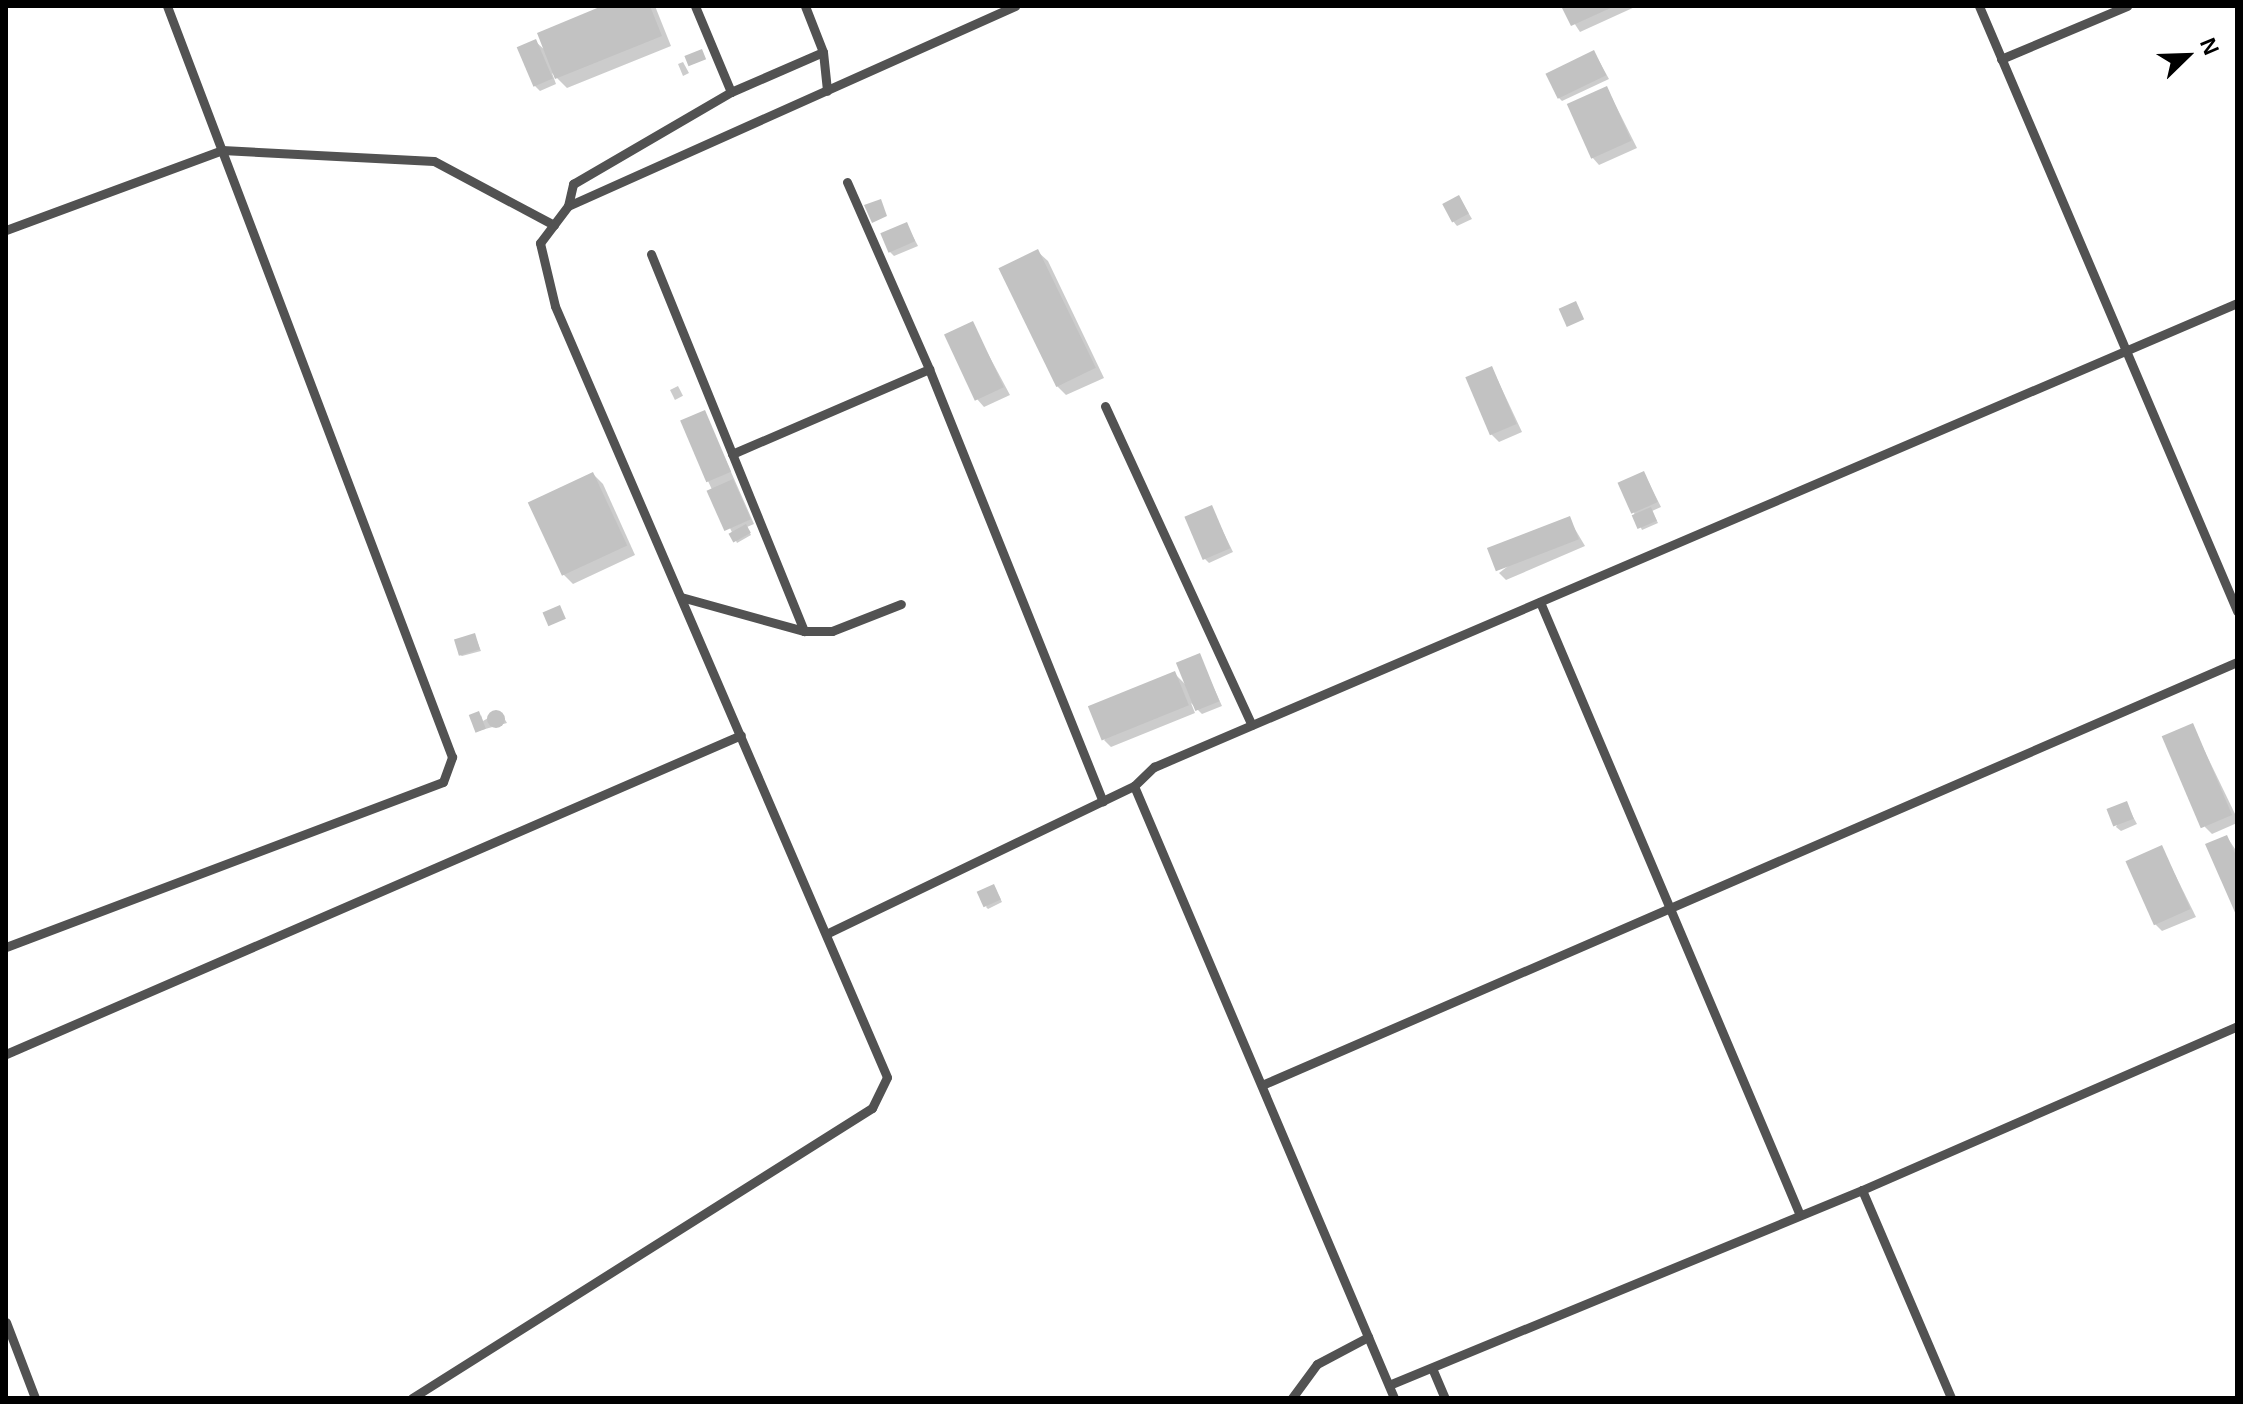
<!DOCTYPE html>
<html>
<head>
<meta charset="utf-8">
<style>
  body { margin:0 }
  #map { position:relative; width:2243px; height:1404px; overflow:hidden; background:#fff; font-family:Helvetica,sans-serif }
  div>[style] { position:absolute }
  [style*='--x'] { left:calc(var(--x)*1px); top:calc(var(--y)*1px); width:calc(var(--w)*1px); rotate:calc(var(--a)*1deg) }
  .shadow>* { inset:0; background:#0003; transform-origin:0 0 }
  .building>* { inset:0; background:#c2c2c2; transform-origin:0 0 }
  .round { border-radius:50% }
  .service>* { height:9px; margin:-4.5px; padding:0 4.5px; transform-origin:4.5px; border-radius:4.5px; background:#525252 }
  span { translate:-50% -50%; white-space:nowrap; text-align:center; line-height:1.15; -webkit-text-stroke:8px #fff; paint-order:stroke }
  .frame { position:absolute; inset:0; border:8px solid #000; pointer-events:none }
  .north { position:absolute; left:2147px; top:16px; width:80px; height:80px; -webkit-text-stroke:6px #fff; paint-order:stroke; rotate:67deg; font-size:22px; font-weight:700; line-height:32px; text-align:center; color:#000 }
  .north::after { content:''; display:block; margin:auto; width:28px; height:36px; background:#000; clip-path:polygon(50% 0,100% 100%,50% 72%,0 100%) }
</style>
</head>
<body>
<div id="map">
  <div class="shadow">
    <i style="clip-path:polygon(608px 6px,655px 6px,671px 46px,567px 88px,552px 73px,556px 84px,540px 91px,535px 86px,536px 42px,547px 52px)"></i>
    <i style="clip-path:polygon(1563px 6px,1637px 6px,1580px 32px)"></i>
    <i style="clip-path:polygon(1594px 52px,1609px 79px,1562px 101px,1558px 97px)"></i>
    <i style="clip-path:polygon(678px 64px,683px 62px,689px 73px,683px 76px)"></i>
    <i style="clip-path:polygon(1607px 88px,1637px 148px,1599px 165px,1592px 157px)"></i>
    <i style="clip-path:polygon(1459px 197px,1472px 219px,1457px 226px,1453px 221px)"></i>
    <i style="clip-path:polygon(907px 225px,918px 246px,894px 256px,889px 251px)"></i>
    <i style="clip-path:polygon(1038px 252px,1048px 261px,1104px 378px,1066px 395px,1056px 385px)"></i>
    <i style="clip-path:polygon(972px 324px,1010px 395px,984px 407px,977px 399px)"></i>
    <i style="clip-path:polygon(1492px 368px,1522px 432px,1499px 442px,1491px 434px)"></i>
    <i style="left:678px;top:386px;width:11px;height:9px;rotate:63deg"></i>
    <i style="clip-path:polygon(705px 413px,754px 524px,747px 527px,751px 535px,737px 543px,708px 481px)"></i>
    <i style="clip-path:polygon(1644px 473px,1661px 507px,1652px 511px,1658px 523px,1642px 530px,1634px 513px)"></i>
    <i style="clip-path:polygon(593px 474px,603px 484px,635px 555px,573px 584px,563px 574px)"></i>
    <i style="clip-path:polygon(1211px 507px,1233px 552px,1209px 563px,1204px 558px)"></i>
    <i style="clip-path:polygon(1569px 519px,1585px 546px,1506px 580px,1499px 573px)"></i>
    <i style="clip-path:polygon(475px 636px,481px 651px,462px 656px,460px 655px)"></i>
    <i style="clip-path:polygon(1199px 655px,1222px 706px,1202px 714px,1191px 703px,1195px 713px,1111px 747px,1104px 740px,1174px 673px,1188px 687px)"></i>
    <i style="clip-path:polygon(500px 711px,507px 723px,478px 731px,481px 715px,483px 721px)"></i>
    <i style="clip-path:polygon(2192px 725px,2237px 818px,2237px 823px,2212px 834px,2205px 827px)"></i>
    <i style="clip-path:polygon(2126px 804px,2137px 824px,2121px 831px,2116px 827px)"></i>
    <i style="clip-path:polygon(2227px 837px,2237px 852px,2237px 912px)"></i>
    <i style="clip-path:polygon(2162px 848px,2196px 917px,2162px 931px,2155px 924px)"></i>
    <i style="clip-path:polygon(995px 888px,1002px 902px,988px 909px,986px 907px)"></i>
  </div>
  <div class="building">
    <i style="clip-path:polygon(602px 6px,650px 6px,662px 36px,555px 79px,537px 33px)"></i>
    <i style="clip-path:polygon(1561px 6px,1615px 6px,1571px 26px)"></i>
    <i style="left:536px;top:39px;width:43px;height:21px;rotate:67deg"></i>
    <i style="left:702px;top:49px;width:11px;height:19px;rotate:68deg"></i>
    <i style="left:1594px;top:50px;width:28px;height:54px;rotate:64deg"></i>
    <i style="left:1607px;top:86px;width:60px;height:44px;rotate:66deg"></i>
    <i style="left:1459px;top:195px;width:21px;height:19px;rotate:62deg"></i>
    <i style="clip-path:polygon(881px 199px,887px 216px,872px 223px,864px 205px)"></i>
    <i style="left:907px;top:222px;width:21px;height:29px;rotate:67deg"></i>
    <i style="left:1038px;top:249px;width:132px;height:44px;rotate:64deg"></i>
    <i style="left:1576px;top:301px;width:20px;height:19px;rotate:66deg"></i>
    <i style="left:973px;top:321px;width:73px;height:32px;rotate:65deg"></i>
    <i style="left:1492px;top:366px;width:63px;height:29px;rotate:67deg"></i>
    <i style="left:705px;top:410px;width:67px;height:27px;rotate:67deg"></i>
    <i style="left:1644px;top:471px;width:34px;height:29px;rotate:66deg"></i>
    <i style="left:593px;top:472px;width:81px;height:72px;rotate:65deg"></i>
    <i style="left:733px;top:479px;width:44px;height:29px;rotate:66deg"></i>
    <i style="left:1212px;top:505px;width:47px;height:30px;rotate:67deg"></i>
    <i style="left:1651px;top:507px;width:15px;height:21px;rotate:67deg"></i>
    <i style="left:1570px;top:516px;width:25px;height:89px;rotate:69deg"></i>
    <i style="left:746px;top:524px;width:10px;height:20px;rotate:61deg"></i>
    <i style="left:560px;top:605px;width:15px;height:19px;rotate:67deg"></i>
    <i style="left:475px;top:633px;width:17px;height:22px;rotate:73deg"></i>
    <i style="left:1200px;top:653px;width:52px;height:26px;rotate:68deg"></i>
    <i style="left:1175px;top:671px;width:37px;height:94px;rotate:68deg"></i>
    <i class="round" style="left:487px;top:710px;width:18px;height:18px"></i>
    <i style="left:479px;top:711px;width:19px;height:11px;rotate:69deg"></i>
    <i style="left:2193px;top:723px;width:100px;height:34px;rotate:67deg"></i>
    <i style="left:2127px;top:801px;width:19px;height:22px;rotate:69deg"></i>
    <i style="clip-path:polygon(2227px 835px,2237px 858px,2237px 917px,2205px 844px)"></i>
    <i style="left:2162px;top:845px;width:70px;height:40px;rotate:66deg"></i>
    <i style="left:994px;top:884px;width:17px;height:19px;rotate:66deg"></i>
  </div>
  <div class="service">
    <i style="--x:805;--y:6;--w:49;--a:68.6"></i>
    <i style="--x:823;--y:52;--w:39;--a:84"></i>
    <i style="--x:1979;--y:6;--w:658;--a:66.9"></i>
    <i style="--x:2001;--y:59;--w:137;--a:-22.8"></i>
    <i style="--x:731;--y:92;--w:100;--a:-23.5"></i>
    <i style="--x:847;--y:182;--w:204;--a:66.3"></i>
    <i style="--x:929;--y:369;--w:466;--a:68.1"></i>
    <i style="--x:568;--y:206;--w:23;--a:-77"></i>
    <i style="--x:573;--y:184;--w:183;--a:-30.2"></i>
    <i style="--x:731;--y:92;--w:93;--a:-112.7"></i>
    <i style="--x:6;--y:230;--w:230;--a:-20.3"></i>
    <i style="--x:222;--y:150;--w:212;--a:3"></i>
    <i style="--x:434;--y:161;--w:136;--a:28.1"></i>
    <i style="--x:651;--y:254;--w:407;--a:67.9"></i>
    <i style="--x:1105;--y:406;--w:351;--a:65.3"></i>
    <i style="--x:732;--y:454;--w:215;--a:-23.3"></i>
    <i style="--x:681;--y:597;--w:128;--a:15.5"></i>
    <i style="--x:804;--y:631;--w:28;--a:0"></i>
    <i style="--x:832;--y:631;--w:74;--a:-21.4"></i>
    <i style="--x:1540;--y:602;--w:666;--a:67.02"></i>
    <i style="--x:1134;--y:786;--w:28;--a:-44"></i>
    <i style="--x:1154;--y:767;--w:1178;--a:-23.19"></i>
    <i style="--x:826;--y:934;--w:342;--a:-25.7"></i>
    <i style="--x:1134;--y:786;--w:665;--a:66.98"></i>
    <i style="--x:6;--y:947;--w:467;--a:-20.7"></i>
    <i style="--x:443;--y:782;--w:27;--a:-70"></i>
    <i style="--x:452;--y:757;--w:803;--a:-110.78"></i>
    <i style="--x:6;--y:1054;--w:801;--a:-23.46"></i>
    <i style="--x:1262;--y:1085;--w:1063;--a:-23.45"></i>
    <i style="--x:1862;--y:1190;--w:226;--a:66.8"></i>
    <i style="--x:6;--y:1322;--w:81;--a:69.1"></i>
    <i style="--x:1432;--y:1368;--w:33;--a:67"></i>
    <i style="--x:1389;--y:1385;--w:512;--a:-22.4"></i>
    <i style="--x:1862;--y:1190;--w:409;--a:-23.6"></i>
    <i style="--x:412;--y:1398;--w:544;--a:-32.23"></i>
    <i style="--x:872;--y:1108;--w:34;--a:-64"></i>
    <i style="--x:887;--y:1077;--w:839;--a:-113.3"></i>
    <i style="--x:555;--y:306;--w:65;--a:-103.4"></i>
    <i style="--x:540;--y:243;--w:46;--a:-52.9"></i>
    <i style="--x:568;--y:206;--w:490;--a:-24.1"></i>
    <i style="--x:1292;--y:1398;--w:42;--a:-53.7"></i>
    <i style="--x:1317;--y:1364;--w:58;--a:-27.9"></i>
  </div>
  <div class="frame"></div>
  <div class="north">N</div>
</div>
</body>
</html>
